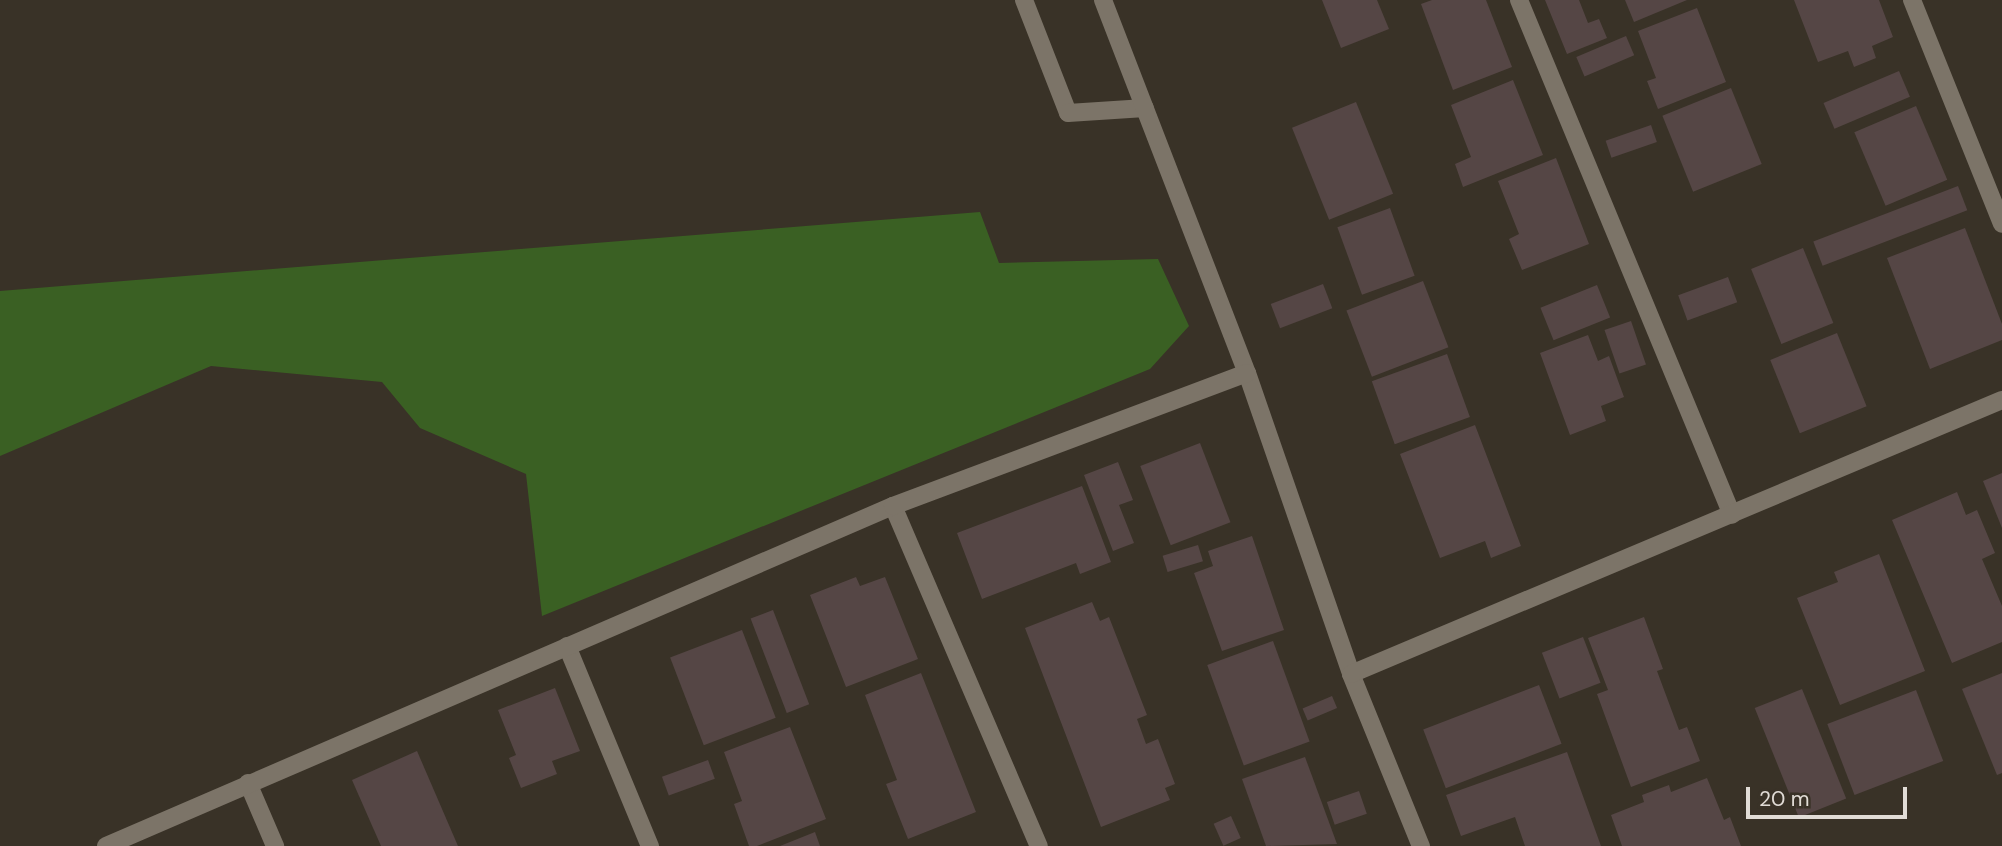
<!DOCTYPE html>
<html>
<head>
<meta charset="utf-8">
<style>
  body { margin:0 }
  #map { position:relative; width:2002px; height:846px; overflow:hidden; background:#393227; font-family:"DM Sans",sans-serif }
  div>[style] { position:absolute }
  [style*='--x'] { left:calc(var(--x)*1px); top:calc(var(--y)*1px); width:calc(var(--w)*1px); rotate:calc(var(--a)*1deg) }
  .green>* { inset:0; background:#3a6023 }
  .building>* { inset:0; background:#554645; transform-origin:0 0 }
  .lane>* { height:18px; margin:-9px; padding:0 9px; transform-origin:9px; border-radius:9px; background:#7c7468 }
  .street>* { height:18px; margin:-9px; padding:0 9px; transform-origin:9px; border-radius:9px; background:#7c7468 }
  span { translate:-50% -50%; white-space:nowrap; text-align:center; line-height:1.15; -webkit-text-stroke:5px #393227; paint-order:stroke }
  .scale { position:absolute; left:1746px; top:787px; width:161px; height:32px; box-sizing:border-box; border:4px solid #e1dcd6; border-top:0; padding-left:9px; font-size:21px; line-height:24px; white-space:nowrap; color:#e1dcd6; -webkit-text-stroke:5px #393227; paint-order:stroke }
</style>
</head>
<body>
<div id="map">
  <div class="green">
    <i style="clip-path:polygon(980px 212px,999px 263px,1158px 259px,1189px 326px,1150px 369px,542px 616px,526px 474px,420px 428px,382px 382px,211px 366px,0 456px,0 291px)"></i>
  </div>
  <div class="building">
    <i style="clip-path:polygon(1322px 0,1377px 0,1389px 29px,1341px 48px)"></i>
    <i style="clip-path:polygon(1432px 0,1486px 0,1512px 67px,1453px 90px,1421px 4px)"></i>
    <i style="clip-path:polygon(1545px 0,1579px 0,1588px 23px,1599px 19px,1607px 38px,1567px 54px)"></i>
    <i style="clip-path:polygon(1625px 0,1687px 0,1634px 22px)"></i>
    <i style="clip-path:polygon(1794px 0,1879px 0,1893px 37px,1872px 46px,1876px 58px,1854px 67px,1848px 51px,1818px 62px)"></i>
    <i style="clip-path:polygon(1697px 8px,1726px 82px,1658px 109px,1647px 81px,1656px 78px,1638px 31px)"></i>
    <i style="left:1626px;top:36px;width:21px;height:54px;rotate:67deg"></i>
    <i style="left:1899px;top:71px;width:28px;height:82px;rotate:67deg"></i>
    <i style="clip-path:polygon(1513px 80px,1543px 155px,1463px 187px,1455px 164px,1471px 157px,1451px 105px)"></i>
    <i style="left:1731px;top:88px;width:82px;height:74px;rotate:68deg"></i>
    <i style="left:1356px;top:102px;width:99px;height:69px;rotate:68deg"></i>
    <i style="left:1916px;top:106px;width:80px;height:67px;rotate:67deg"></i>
    <i style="left:1651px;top:125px;width:18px;height:48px;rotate:71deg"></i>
    <i style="clip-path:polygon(1556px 158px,1589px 244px,1522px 270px,1509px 239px,1519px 234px,1498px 181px)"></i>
    <i style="left:1958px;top:186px;width:26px;height:155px;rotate:69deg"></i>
    <i style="left:1390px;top:208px;width:72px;height:56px;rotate:70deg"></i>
    <i style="clip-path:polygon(1965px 228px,2002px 324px,2002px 340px,1930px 369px,1887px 258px)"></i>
    <i style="left:1803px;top:248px;width:81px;height:56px;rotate:68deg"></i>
    <i style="left:1728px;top:277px;width:27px;height:53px;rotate:70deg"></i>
    <i style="left:1423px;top:281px;width:71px;height:82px;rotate:69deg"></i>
    <i style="left:1323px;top:284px;width:26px;height:56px;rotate:69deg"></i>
    <i style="left:1597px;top:285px;width:35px;height:61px;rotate:68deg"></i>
    <i style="left:1631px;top:321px;width:46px;height:28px;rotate:71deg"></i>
    <i style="left:1837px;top:333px;width:79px;height:72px;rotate:68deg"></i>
    <i style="clip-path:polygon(1588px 335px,1598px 361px,1609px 356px,1624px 397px,1601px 406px,1606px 421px,1570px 435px,1540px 353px)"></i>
    <i style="left:1447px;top:354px;width:67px;height:80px;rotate:70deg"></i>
    <i style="clip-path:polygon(1475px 425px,1521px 546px,1491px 558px,1485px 541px,1440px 558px,1400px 454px)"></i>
    <i style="left:1200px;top:443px;width:85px;height:64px;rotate:69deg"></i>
    <i style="clip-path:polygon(1118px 462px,1133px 500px,1119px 505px,1134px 543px,1113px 551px,1084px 475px)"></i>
    <i style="clip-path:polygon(2002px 473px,2002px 528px,1983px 481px)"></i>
    <i style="clip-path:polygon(1082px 486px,1111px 562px,1080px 574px,1076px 563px,982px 599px,957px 533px)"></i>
    <i style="clip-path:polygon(1957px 492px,1966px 515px,1977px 510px,1995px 553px,1982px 559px,2002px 606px,2002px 642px,1952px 663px,1892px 520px)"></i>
    <i style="clip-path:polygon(1252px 536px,1284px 630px,1222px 651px,1194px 573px,1213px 566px,1208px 551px)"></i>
    <i style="left:1198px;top:545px;width:17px;height:37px;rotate:73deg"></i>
    <i style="clip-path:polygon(1879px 554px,1925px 671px,1840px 705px,1797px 598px,1838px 582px,1834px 572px)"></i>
    <i style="clip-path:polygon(856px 577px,860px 586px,885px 577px,918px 659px,846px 687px,810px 595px)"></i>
    <i style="clip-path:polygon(1092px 602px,1100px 621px,1109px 617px,1147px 715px,1137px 719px,1146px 744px,1158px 739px,1175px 784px,1165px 788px,1170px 800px,1101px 827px,1025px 628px)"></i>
    <i style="left:773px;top:610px;width:101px;height:24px;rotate:69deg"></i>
    <i style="clip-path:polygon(1644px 617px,1663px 669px,1657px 671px,1679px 730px,1687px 727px,1700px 761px,1631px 787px,1597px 694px,1608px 690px,1588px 638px)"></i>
    <i style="left:742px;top:630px;width:94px;height:77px;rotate:69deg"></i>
    <i style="left:1583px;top:637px;width:49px;height:44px;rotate:69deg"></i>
    <i style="left:1273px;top:641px;width:107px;height:70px;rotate:70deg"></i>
    <i style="clip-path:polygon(921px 673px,976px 812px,908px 839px,886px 784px,897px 780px,865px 695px)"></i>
    <i style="clip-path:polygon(2002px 673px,2002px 773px,1997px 775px,1962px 689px)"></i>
    <i style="left:1539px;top:685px;width:63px;height:124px;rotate:69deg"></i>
    <i style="clip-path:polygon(555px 688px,580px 751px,552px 761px,557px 774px,521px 788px,509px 758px,516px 755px,498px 710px)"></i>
    <i style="left:1802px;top:689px;width:118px;height:51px;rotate:68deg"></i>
    <i style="left:1916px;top:690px;width:76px;height:95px;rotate:69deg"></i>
    <i style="left:1332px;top:696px;width:13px;height:32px;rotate:67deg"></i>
    <i style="clip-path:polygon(790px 727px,826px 819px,757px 846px,749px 846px,734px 804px,742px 801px,724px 752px)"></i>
    <i style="clip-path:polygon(417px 751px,458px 846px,381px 846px,352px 780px)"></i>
    <i style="clip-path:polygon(1567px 752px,1601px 846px,1525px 846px,1515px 817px,1461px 836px,1446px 795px)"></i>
    <i style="clip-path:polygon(1305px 757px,1337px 844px,1266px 846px,1242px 779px)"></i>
    <i style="left:708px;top:760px;width:20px;height:49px;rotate:70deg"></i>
    <i style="clip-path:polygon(1707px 778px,1724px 820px,1730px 817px,1741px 846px,1622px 846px,1611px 815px,1644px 802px,1642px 795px,1669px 785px,1671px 792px)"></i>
    <i style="left:1359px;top:791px;width:24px;height:34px;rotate:71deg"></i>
    <i style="left:1231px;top:816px;width:24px;height:19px;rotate:66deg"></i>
    <i style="clip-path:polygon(815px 832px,820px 846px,780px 846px)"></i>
  </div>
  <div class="lane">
    <i style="--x:1024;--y:0;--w:121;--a:68.7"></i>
    <i style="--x:1068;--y:113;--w:77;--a:-3.7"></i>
  </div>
  <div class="street">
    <i style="--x:1103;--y:0;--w:400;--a:68.9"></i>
    <i style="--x:1247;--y:373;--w:318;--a:70.9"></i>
    <i style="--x:1351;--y:674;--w:186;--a:67.9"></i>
    <i style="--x:1519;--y:0;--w:557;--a:67.53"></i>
    <i style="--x:1912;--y:0;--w:241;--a:68.1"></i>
    <i style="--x:893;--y:506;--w:370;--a:66.8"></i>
    <i style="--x:567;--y:646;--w:217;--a:67.5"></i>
    <i style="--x:1351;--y:674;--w:706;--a:-22.83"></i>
    <i style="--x:248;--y:783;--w:69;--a:66.8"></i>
    <i style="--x:106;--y:846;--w:857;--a:-23.37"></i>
    <i style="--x:893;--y:506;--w:378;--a:-20.6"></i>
  </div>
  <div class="scale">20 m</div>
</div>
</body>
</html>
